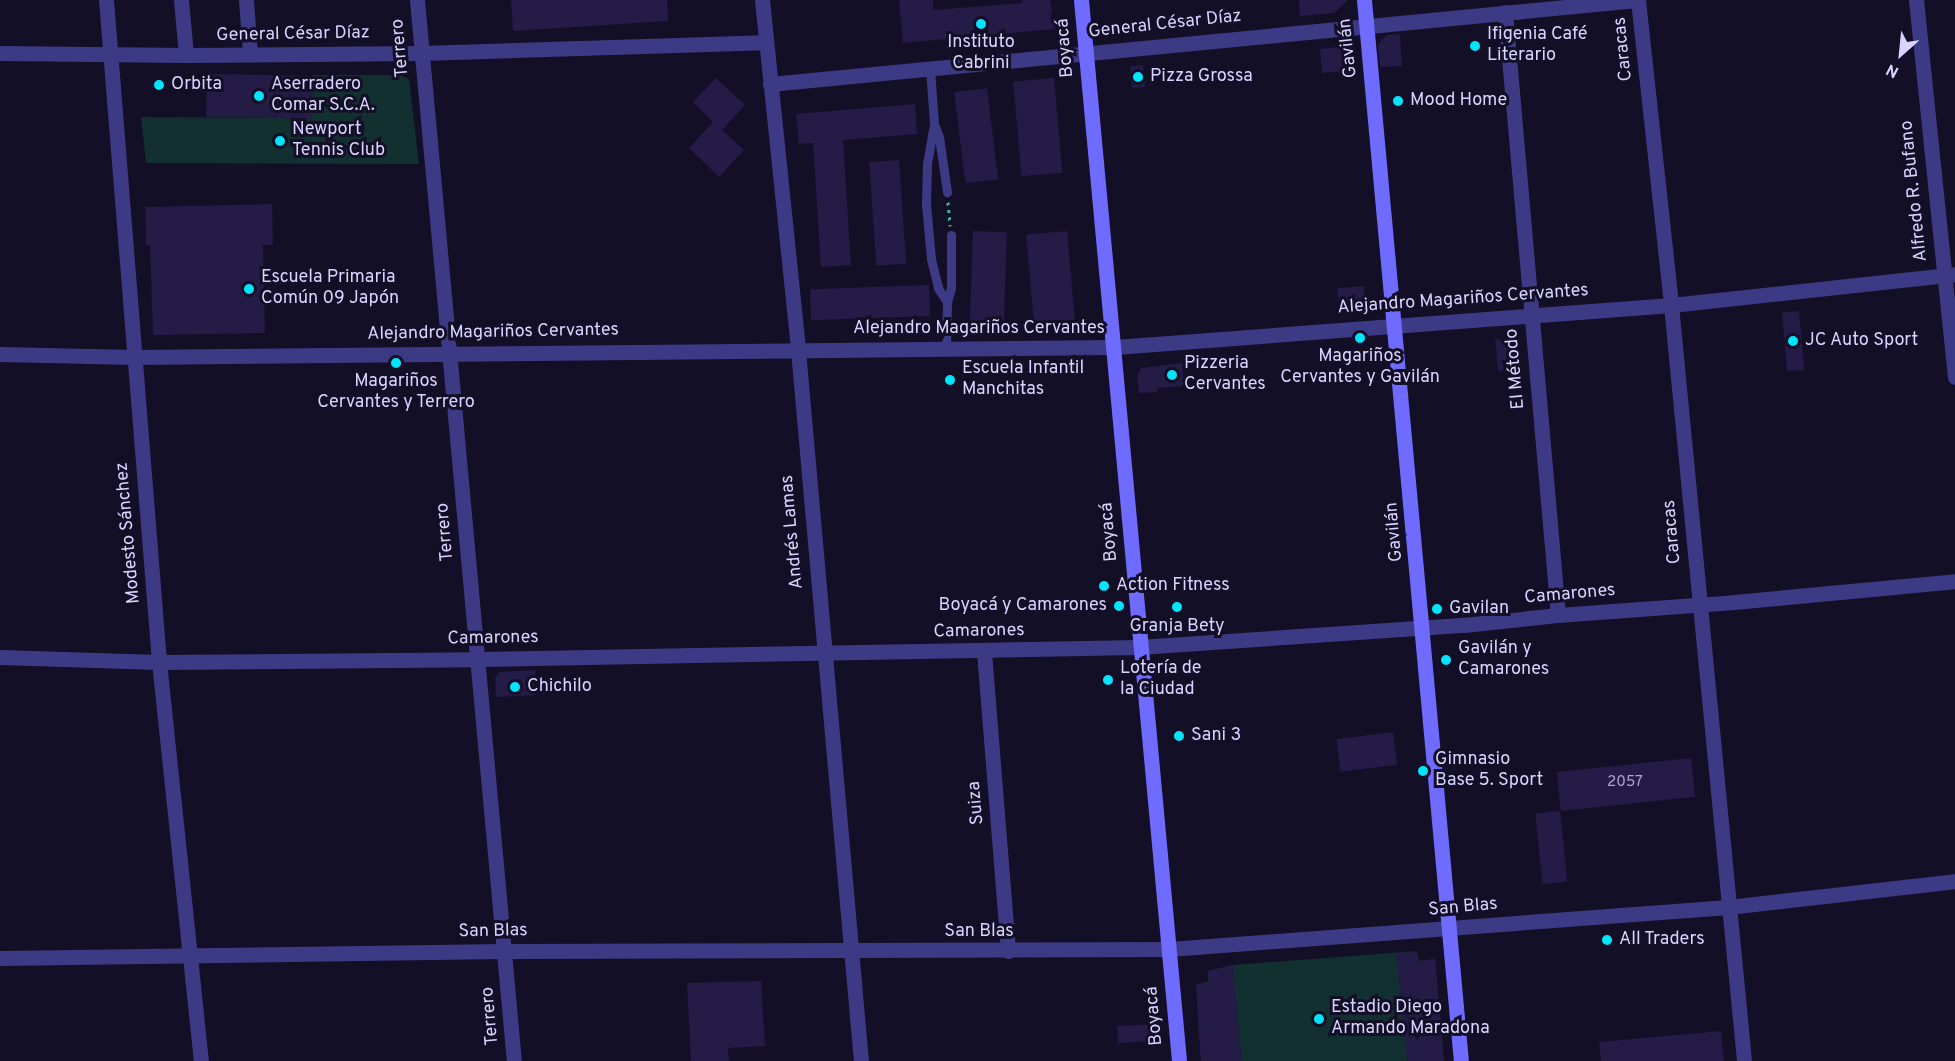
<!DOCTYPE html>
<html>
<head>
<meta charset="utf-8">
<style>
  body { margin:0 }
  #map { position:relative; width:1955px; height:1061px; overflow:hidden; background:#130f26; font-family:Overpass,sans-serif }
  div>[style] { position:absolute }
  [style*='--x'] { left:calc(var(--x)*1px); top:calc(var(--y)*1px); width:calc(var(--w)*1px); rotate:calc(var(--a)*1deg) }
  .green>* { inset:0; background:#12302f }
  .building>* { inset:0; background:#241b47; transform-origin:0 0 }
  .path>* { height:3px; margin-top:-1.5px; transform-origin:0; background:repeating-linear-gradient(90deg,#2fb8b0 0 3px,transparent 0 7.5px) }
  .lane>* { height:9px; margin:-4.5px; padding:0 4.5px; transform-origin:4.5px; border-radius:4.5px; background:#3d3a85 }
  .street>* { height:15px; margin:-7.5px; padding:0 7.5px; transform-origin:7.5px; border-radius:7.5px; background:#3d3a85 }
  .secondary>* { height:15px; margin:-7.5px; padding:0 7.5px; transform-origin:7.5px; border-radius:7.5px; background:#6f6bff }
  .dots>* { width:16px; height:16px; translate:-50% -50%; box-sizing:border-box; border:3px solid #130f26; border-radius:50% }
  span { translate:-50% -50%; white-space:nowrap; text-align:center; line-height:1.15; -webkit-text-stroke:6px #130f26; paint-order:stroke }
  .number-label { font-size:15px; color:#aca6d1 }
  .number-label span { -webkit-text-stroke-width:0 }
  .street-label { font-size:18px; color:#d9d4ff }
  .poi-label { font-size:18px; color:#d9d4ff }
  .left { translate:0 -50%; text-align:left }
  .right { translate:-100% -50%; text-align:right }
  .north { position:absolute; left:1871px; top:24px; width:60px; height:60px; -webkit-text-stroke:4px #130f26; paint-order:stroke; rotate:207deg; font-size:16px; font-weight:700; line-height:24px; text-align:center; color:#d9d4ff }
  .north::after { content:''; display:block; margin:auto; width:21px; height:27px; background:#d9d4ff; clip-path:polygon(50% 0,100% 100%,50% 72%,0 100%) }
</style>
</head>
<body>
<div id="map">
  <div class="green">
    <i style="clip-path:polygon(312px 75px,399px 75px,409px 79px,419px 164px,146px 163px,141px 117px,311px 118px)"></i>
    <i style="clip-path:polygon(1417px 951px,1419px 961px,1435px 959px,1444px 1061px,1201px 1061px,1196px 984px,1208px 982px,1208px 971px,1233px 965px)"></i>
  </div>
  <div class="building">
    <i style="clip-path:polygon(511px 0,667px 0,668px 21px,513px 31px)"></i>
    <i style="clip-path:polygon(899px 0,933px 0,933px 10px,1022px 3px,1022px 0,1050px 0,1055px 29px,903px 43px)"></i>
    <i style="clip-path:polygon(1299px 0,1348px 0,1334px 13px,1300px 16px)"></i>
    <i style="clip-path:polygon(1400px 34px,1402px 66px,1380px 67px,1378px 44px,1387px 35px)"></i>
    <i style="clip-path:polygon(1337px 47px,1349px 57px,1351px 71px,1322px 73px,1320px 49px)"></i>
    <i style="left:1143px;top:65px;width:22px;height:13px;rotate:85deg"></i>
    <i style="left:207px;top:74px;width:105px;height:43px;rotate:1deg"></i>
    <i style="clip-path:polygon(716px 78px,745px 105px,722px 130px,744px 150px,719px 177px,689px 148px,713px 122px,693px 102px)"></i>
    <i style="left:1054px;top:78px;width:95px;height:41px;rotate:85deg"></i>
    <i style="left:987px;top:88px;width:92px;height:33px;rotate:83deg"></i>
    <i style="clip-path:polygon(915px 104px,917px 134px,843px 140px,851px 265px,821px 267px,813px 143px,799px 144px,796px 114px)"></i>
    <i style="left:899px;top:160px;width:104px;height:30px;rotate:86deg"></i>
    <i style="clip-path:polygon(272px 204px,273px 245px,263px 245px,265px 333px,153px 335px,150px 245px,146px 245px,145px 207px)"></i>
    <i style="left:973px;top:231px;width:34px;height:92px;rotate:2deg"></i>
    <i style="left:1067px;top:231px;width:94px;height:41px;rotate:85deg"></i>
    <i style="left:929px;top:285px;width:31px;height:119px;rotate:88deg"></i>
    <i style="left:1364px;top:286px;width:24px;height:27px;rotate:85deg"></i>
    <i style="left:1799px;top:311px;width:59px;height:17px;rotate:85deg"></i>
    <i style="clip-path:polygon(1510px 338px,1519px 346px,1522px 368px,1498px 371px,1495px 339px)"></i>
    <i style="clip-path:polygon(1182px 363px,1184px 386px,1157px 388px,1157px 392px,1139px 393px,1137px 376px,1141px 368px)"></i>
    <i style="clip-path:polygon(535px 670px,536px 695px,496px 697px,495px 678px,500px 672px)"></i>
    <i style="left:1393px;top:732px;width:33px;height:57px;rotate:83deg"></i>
    <i style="left:1691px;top:758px;width:39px;height:135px;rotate:84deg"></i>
    <i style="left:1560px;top:811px;width:71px;height:25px;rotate:84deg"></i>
    <i style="clip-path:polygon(1417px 951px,1418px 961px,1435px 959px,1444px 1061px,1407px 1061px,1396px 954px)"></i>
    <i style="clip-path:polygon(1233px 965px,1242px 1061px,1201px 1061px,1196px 984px,1209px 982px,1208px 971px)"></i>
    <i style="clip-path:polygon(761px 981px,765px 1046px,728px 1048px,729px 1061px,691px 1061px,687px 983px)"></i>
    <i style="left:1156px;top:1024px;width:17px;height:39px;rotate:87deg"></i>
    <i style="clip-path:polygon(1721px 1031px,1724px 1061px,1601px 1061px,1599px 1042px)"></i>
  </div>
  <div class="path">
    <i style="--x:948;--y:202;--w:24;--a:85"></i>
  </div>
  <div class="lane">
    <i style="--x:930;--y:69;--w:55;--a:85.8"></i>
    <i style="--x:934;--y:124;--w:40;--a:100"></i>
    <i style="--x:927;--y:163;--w:41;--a:91.4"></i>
    <i style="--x:926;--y:204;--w:55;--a:84.8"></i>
    <i style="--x:931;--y:259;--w:30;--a:76"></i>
    <i style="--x:938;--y:288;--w:17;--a:57"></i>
    <i style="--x:947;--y:302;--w:45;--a:91.3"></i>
    <i style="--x:934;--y:124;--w:14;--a:69"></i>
    <i style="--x:939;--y:137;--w:56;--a:81.7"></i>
    <i style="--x:947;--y:302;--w:15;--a:-74"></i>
    <i style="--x:951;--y:288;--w:53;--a:-90"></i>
  </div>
  <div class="street">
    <i style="--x:106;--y:0;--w:664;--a:85.42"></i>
    <i style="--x:159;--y:662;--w:401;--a:84"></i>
    <i style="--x:181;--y:0;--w:55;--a:84.8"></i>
    <i style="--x:246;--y:0;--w:54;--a:85.8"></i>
    <i style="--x:417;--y:0;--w:1065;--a:84.78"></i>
    <i style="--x:762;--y:0;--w:352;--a:84.1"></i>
    <i style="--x:798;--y:350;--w:714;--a:84.94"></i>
    <i style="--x:1638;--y:0;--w:307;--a:83.8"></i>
    <i style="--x:1671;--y:305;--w:760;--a:84.48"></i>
    <i style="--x:1916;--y:0;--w:379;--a:84.1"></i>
    <i style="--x:1505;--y:12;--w:605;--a:84.98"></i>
    <i style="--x:0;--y:53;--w:186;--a:0.6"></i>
    <i style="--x:186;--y:55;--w:235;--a:-0.5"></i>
    <i style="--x:421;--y:53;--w:345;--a:-1.8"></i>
    <i style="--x:770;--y:84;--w:871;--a:-5.53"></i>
    <i style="--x:0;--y:354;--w:134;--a:1.3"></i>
    <i style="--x:134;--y:357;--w:981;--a:-0.58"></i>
    <i style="--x:1115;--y:347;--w:558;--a:-4.32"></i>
    <i style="--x:1671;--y:305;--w:286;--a:-6.2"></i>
    <i style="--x:984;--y:652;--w:300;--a:85.4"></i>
    <i style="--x:0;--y:657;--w:159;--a:1.8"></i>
    <i style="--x:159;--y:662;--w:318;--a:-0.5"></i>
    <i style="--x:477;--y:659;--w:662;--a:-1.04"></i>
    <i style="--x:1139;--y:647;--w:326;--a:-3.9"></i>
    <i style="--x:1464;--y:625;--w:95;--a:-6.1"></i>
    <i style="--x:1558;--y:615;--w:176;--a:-4.2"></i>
    <i style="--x:1734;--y:602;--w:222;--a:-5.4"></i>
    <i style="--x:0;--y:958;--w:504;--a:-0.8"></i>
    <i style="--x:504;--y:951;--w:665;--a:-0.17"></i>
    <i style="--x:1169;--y:949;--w:561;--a:-4.3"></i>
    <i style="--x:1728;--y:907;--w:228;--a:-6.5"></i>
  </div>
  <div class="secondary">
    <i style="--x:1081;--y:0;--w:1066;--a:84.72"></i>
    <i style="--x:1364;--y:0;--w:1065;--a:84.78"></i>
  </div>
  <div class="dots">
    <i style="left:981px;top:24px;background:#00e5ff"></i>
    <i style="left:1475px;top:46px;background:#00e5ff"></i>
    <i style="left:1138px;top:77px;background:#00e5ff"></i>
    <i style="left:159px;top:85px;background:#00e5ff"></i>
    <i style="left:259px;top:96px;background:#00e5ff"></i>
    <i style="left:1398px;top:101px;background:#00e5ff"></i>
    <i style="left:280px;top:141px;background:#00e5ff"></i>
    <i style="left:249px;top:289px;background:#00e5ff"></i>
    <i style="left:1360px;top:338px;background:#00e5ff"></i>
    <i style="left:1793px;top:341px;background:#00e5ff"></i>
    <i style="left:396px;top:363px;background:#00e5ff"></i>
    <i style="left:1172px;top:375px;background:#00e5ff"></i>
    <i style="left:950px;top:380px;background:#00e5ff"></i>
    <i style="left:1104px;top:586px;background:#00e5ff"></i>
    <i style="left:1119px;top:606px;background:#00e5ff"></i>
    <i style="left:1177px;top:607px;background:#00e5ff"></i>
    <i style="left:1437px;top:609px;background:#00e5ff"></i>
    <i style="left:1446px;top:660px;background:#00e5ff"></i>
    <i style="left:1108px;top:680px;background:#00e5ff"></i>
    <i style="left:515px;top:687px;background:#00e5ff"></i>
    <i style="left:1179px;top:736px;background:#00e5ff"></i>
    <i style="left:1423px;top:771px;background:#00e5ff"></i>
    <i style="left:1607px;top:940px;background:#00e5ff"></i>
    <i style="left:1319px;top:1019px;background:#00e5ff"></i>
  </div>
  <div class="number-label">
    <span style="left:1625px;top:783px">2057</span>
  </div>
  <div class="street-label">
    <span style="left:1165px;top:25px;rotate:-6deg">General César Díaz</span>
    <span style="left:293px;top:35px;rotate:-1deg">General César Díaz</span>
    <span style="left:401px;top:48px;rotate:-95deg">Terrero</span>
    <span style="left:1066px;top:48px;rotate:-95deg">Boyacá</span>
    <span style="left:1349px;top:48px;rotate:-96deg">Gavilán</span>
    <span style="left:1624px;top:49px;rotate:-96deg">Caracas</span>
    <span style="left:1915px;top:191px;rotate:-96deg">Alfredo R. Bufano</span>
    <span style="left:1463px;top:300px;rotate:-4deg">Alejandro Magariños Cervantes</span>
    <span style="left:979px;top:329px">Alejandro Magariños Cervantes</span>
    <span style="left:493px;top:333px;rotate:-1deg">Alejandro Magariños Cervantes</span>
    <span style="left:1516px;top:369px;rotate:-95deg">El Método</span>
    <span style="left:446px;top:532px;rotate:-95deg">Terrero</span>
    <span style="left:793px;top:532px;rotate:-95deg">Andrés Lamas</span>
    <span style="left:1110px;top:532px;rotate:-95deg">Boyacá</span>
    <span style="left:1395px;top:532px;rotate:-95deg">Gavilán</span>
    <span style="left:1673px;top:532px;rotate:-95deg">Caracas</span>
    <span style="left:129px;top:533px;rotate:-95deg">Modesto Sánchez</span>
    <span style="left:1570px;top:595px;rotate:-5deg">Camarones</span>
    <span style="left:979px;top:632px;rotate:-1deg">Camarones</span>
    <span style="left:493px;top:639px;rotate:-1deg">Camarones</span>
    <span style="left:977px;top:803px;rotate:-95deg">Suiza</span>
    <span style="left:1463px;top:908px;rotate:-5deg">San Blas</span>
    <span style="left:493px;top:932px;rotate:-1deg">San Blas</span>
    <span style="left:979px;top:932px">San Blas</span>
    <span style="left:491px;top:1016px;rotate:-95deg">Terrero</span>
    <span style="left:1155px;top:1016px;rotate:-95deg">Boyacá</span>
  </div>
  <div class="poi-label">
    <span class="left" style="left:1487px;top:46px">Ifigenia Café<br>Literario</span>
    <span style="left:981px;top:54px">Instituto<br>Cabrini</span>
    <span class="left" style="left:1150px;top:77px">Pizza Grossa</span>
    <span class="left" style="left:171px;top:85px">Orbita</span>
    <span class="left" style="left:271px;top:96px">Aserradero<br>Comar S.C.A.</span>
    <span class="left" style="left:1410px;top:101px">Mood Home</span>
    <span class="left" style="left:292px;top:141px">Newport<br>Tennis Club</span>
    <span class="left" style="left:261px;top:289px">Escuela Primaria<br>Común 09 Japón</span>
    <span class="left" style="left:1805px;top:341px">JC Auto Sport</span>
    <span style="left:1360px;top:368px">Magariños<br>Cervantes y Gavilán</span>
    <span class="left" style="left:1184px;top:375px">Pizzeria<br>Cervantes</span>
    <span class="left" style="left:962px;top:380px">Escuela Infantil<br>Manchitas</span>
    <span style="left:396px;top:393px">Magariños<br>Cervantes y Terrero</span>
    <span class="left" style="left:1116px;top:586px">Action Fitness</span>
    <span class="right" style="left:1107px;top:606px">Boyacá y Camarones</span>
    <span class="left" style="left:1449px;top:609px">Gavilan</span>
    <span style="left:1177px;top:627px">Granja Bety</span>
    <span class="left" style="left:1458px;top:660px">Gavilán y<br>Camarones</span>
    <span class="left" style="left:1120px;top:680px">Lotería de<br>la Ciudad</span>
    <span class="left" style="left:527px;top:687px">Chichilo</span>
    <span class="left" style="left:1191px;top:736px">Sani 3</span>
    <span class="left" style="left:1435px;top:771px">Gimnasio<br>Base 5. Sport</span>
    <span class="left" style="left:1619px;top:940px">All Traders</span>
    <span class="left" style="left:1331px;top:1019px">Estadio Diego<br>Armando Maradona</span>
  </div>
  <div class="north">N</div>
</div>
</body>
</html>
